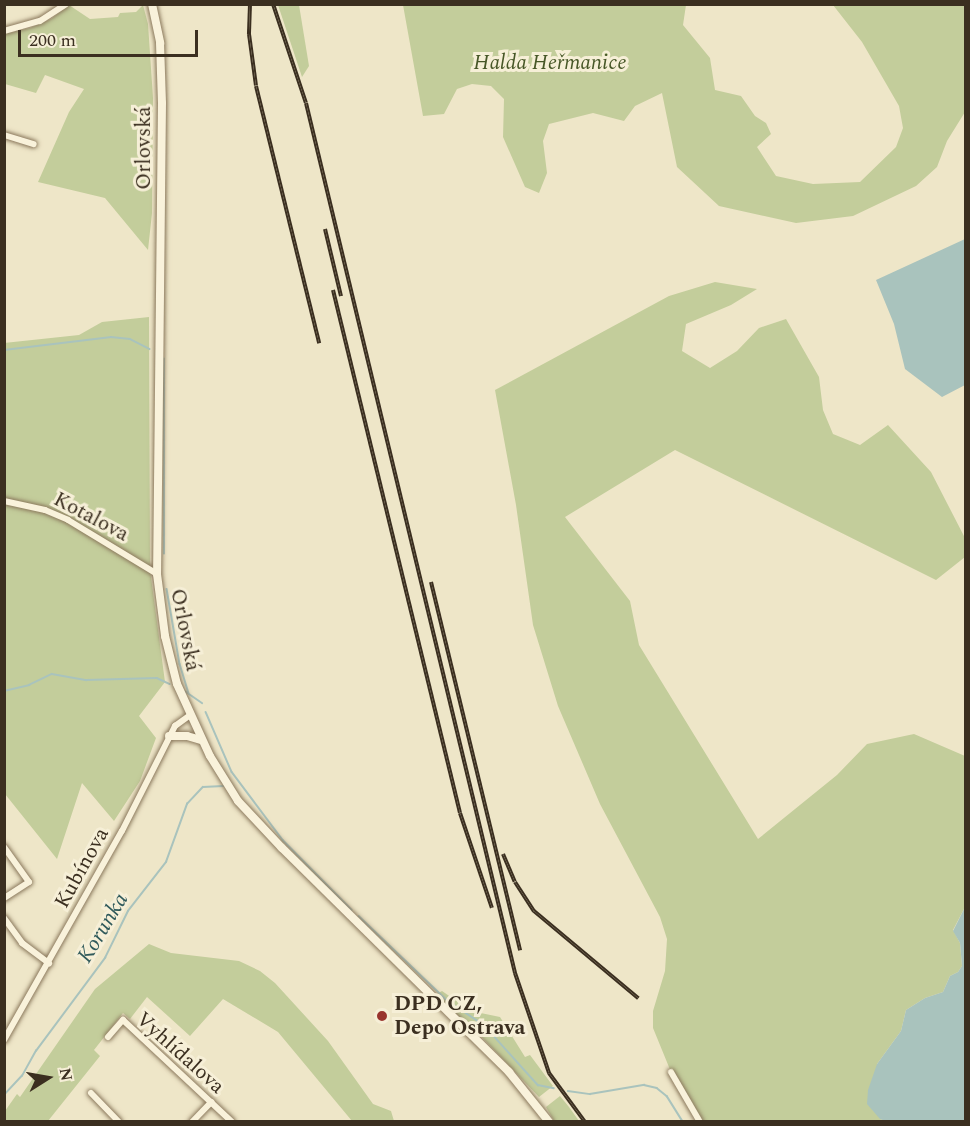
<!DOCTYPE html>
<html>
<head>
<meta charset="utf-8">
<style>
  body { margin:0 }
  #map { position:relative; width:970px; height:1126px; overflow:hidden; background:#eee6c8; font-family:Spectral,serif }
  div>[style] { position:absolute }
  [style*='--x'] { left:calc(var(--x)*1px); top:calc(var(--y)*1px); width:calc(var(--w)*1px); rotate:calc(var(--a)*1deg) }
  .green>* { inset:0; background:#c3cd9b }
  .water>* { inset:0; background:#a9c3bd }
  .stream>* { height:1.5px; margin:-0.75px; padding:0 0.75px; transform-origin:0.75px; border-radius:0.75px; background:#a9c3bd }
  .roads { filter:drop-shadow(0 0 2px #8b795d) drop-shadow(0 0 2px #8b795d) }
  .street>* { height:6px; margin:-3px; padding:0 3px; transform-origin:3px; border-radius:3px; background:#f9f2db }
  .secondary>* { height:8px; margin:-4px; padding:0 4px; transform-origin:4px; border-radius:4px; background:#f9f2db }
  .rail>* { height:4px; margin-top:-2px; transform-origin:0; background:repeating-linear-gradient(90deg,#f6efd7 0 4.5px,#3b2f20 0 9px); box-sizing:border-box; border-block:2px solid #3b2f20 }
  .dots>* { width:16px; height:16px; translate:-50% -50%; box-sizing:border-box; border:3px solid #f6efd7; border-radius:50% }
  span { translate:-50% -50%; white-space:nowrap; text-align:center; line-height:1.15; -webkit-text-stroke:6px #f6efd7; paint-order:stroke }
  .park-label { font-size:21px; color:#475727; font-style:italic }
  .street-label { font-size:21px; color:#3b2f20 }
  .poi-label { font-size:21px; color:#3b2f20; font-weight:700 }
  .left { translate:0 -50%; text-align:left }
  .water-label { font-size:22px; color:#305a5b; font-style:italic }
  .frame { position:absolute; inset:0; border:6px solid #3b2f20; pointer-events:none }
  .north { position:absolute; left:18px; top:1048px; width:60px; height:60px; -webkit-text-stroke:4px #f6efd7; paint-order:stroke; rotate:79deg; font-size:16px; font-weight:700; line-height:24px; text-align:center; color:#3b2f20 }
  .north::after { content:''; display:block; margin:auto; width:21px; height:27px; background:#3b2f20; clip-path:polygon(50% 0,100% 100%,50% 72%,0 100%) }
  .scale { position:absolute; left:18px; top:30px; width:180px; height:27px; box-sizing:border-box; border:3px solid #3b2f20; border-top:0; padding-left:8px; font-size:18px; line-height:21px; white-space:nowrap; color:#3b2f20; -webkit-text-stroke:4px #f6efd7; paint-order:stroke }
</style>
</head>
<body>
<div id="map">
  <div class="green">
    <i style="clip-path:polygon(69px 5px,90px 19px,118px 17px,120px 13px,136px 12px,143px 5px,148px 24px,153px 98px,152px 213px,148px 250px,105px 198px,38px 182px,69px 112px,84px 89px,45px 75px,36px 93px,5px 84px,4px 34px,30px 28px,51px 19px)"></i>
    <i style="clip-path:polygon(278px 5px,299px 5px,309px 66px,302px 77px)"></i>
    <i style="clip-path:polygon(403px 5px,686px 5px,683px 25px,710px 58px,715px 90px,741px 96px,755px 116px,766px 123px,771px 134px,757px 147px,776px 176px,813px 184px,860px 182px,896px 147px,903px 128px,899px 106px,862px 42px,833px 5px,965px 5px,965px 112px,947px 141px,937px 167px,916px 186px,853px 216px,796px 223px,719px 206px,677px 167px,662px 93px,635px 106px,624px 121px,593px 113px,549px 124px,543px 141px,547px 173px,539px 193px,525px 187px,503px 137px,504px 99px,491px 86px,472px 84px,457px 89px,444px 114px,423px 116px)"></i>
    <i style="clip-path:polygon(715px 282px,757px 289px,731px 305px,686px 324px,682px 351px,710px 368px,737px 351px,759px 328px,786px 319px,819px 377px,823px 410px,833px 434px,860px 445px,888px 425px,931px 472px,966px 540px,965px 557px,936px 580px,675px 450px,565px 517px,630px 601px,639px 645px,758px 839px,837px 775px,867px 744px,914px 734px,965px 756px,965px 907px,953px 930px,960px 943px,962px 966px,958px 972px,950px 976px,943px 992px,925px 998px,906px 1010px,901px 1031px,877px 1064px,880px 1119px,888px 1121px,700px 1121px,671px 1072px,653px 1028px,653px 1011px,665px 971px,667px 939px,660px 917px,600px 804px,558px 706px,533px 625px,516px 505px,495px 390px,669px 296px)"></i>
    <i style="clip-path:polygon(149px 317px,150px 570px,165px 682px,139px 716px,156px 738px,140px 781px,114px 821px,82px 783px,57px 859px,5px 794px,4px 343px,79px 335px,102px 322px)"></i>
    <i style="clip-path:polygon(149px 944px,171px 953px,239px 961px,260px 971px,275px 983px,328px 1041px,373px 1104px,391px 1111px,394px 1121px,352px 1121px,278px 1032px,223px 999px,190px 1036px,147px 997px,130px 1019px,123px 1013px,94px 1050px,100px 1056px,48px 1121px,5px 1121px,5px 1111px,17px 1094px,20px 1097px,95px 989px)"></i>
    <i style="clip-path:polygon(442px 991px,471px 1011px,500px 1017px,525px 1057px,530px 1055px,553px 1086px,539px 1097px,476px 1031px,435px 995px)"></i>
    <i style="clip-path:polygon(560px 1096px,569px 1107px,579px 1121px,554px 1121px,546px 1107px)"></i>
  </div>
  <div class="water">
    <i style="clip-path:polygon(965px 239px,965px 385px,942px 397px,905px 369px,894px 324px,876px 280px)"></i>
    <i style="clip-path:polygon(965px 907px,965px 1121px,888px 1122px,880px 1119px,867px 1104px,868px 1090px,877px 1064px,901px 1031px,906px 1010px,925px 998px,943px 992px,950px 976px,958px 972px,962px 966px,960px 943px,953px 931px)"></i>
  </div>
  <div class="stream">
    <i style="--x:4;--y:350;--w:108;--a:-6.9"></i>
    <i style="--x:111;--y:337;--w:19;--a:6"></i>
    <i style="--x:130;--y:339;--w:22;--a:27"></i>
    <i style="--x:164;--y:554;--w:195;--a:-90"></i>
    <i style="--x:167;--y:589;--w:76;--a:80.2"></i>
    <i style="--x:180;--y:664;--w:30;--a:73"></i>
    <i style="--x:4;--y:691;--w:26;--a:-13"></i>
    <i style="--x:29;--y:685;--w:25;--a:-26"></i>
    <i style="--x:52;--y:674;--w:35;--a:10"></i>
    <i style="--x:86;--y:680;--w:71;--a:-1.6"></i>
    <i style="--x:157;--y:678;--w:14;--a:25"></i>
    <i style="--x:185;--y:691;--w:21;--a:35"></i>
    <i style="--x:206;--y:712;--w:65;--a:66.6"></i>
    <i style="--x:232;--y:772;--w:85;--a:53.1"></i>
    <i style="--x:283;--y:840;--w:98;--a:45.4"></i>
    <i style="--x:359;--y:916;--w:123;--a:43.7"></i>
    <i style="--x:448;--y:1001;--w:43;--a:33.7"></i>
    <i style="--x:484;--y:1025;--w:81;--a:48"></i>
    <i style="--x:538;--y:1085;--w:16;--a:11"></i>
    <i style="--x:568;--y:1091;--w:22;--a:8"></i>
    <i style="--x:590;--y:1094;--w:55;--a:-9.5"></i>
    <i style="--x:644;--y:1085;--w:13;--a:13"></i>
    <i style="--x:657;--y:1088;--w:13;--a:39"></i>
    <i style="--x:667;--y:1096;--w:31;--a:58"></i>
    <i style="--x:4;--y:1095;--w:26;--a:-47"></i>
    <i style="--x:22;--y:1076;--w:29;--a:-61"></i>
    <i style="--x:36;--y:1051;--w:116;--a:-53.4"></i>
    <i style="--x:105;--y:958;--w:52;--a:-63.9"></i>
    <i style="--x:128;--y:911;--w:62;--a:-52.2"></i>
    <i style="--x:166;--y:862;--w:62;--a:-70.1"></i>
    <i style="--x:187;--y:804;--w:23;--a:-47"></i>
    <i style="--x:203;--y:787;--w:20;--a:-3"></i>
  </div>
  <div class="roads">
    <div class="street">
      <i style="--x:4;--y:31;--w:37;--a:-16"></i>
      <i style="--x:40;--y:21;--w:31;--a:-33"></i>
      <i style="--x:4;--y:135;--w:31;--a:17"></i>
      <i style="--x:4;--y:501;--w:42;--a:12.4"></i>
      <i style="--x:45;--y:510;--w:25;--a:23"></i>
      <i style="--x:68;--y:520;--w:104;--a:31.2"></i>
      <i style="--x:4;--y:847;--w:43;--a:54.5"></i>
      <i style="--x:29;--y:882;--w:30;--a:147"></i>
      <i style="--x:4;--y:918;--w:31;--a:54"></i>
      <i style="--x:22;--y:943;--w:34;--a:37"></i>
      <i style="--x:108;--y:1037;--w:23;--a:-49"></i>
      <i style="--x:123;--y:1020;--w:149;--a:43.1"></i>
      <i style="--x:4;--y:1040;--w:240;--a:-60.6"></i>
      <i style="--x:122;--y:831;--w:118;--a:-63.2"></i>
      <i style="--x:175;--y:726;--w:19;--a:-36"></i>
      <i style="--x:671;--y:1072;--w:58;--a:59.9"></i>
      <i style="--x:91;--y:1093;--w:40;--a:46"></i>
      <i style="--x:192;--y:1122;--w:28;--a:-46"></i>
    </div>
    <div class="secondary">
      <i style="--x:152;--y:4;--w:40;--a:78"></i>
      <i style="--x:160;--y:43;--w:60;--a:88.1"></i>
      <i style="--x:162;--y:103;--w:471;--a:90.6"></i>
      <i style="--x:157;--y:574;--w:63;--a:82.6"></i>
      <i style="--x:165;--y:636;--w:49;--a:76"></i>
      <i style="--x:177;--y:684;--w:79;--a:65.4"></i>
      <i style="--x:210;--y:756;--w:53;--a:58.1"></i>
      <i style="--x:238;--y:801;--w:64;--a:46.9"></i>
      <i style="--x:282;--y:848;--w:319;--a:44.6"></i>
      <i style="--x:509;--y:1072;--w:64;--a:51.3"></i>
      <i style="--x:169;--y:736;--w:18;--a:0"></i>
      <i style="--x:187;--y:736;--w:15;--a:16"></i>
    </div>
  </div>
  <div class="rail">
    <i style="--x:250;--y:4;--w:30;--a:92"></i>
    <i style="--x:249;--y:34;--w:52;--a:82.3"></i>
    <i style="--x:256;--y:86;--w:265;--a:76.2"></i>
    <i style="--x:273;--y:4;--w:104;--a:71.6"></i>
    <i style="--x:306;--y:103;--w:895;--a:76.49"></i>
    <i style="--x:515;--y:973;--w:106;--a:71.2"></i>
    <i style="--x:549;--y:1073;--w:61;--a:53.7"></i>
    <i style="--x:325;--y:229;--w:69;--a:76.6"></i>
    <i style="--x:333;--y:290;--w:538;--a:76.35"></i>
    <i style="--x:460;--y:813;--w:100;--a:71.4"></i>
    <i style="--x:431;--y:582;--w:379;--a:76.4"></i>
    <i style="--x:503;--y:854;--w:30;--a:67"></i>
    <i style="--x:515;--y:882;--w:35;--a:57"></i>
    <i style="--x:534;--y:911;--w:136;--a:39.9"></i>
  </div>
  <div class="dots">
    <i style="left:382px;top:1016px;background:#99342d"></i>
  </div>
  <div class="park-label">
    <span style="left:550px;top:63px">Halda Heřmanice</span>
  </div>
  <div class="street-label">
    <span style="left:144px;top:148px;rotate:-90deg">Orlovská</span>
    <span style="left:91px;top:517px;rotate:28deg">Kotalova</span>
    <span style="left:185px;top:630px;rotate:79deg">Orlovská</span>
    <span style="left:82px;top:868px;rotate:-61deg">Kubínova</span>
    <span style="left:180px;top:1053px;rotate:42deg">Vyhlídalova</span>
  </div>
  <div class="poi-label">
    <span class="left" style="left:394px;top:1016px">DPD CZ,<br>Depo Ostrava</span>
  </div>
  <div class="water-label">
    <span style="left:103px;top:928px;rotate:-59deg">Korunka</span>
  </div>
  <div class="frame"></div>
  <div class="north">N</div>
  <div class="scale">200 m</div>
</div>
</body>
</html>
